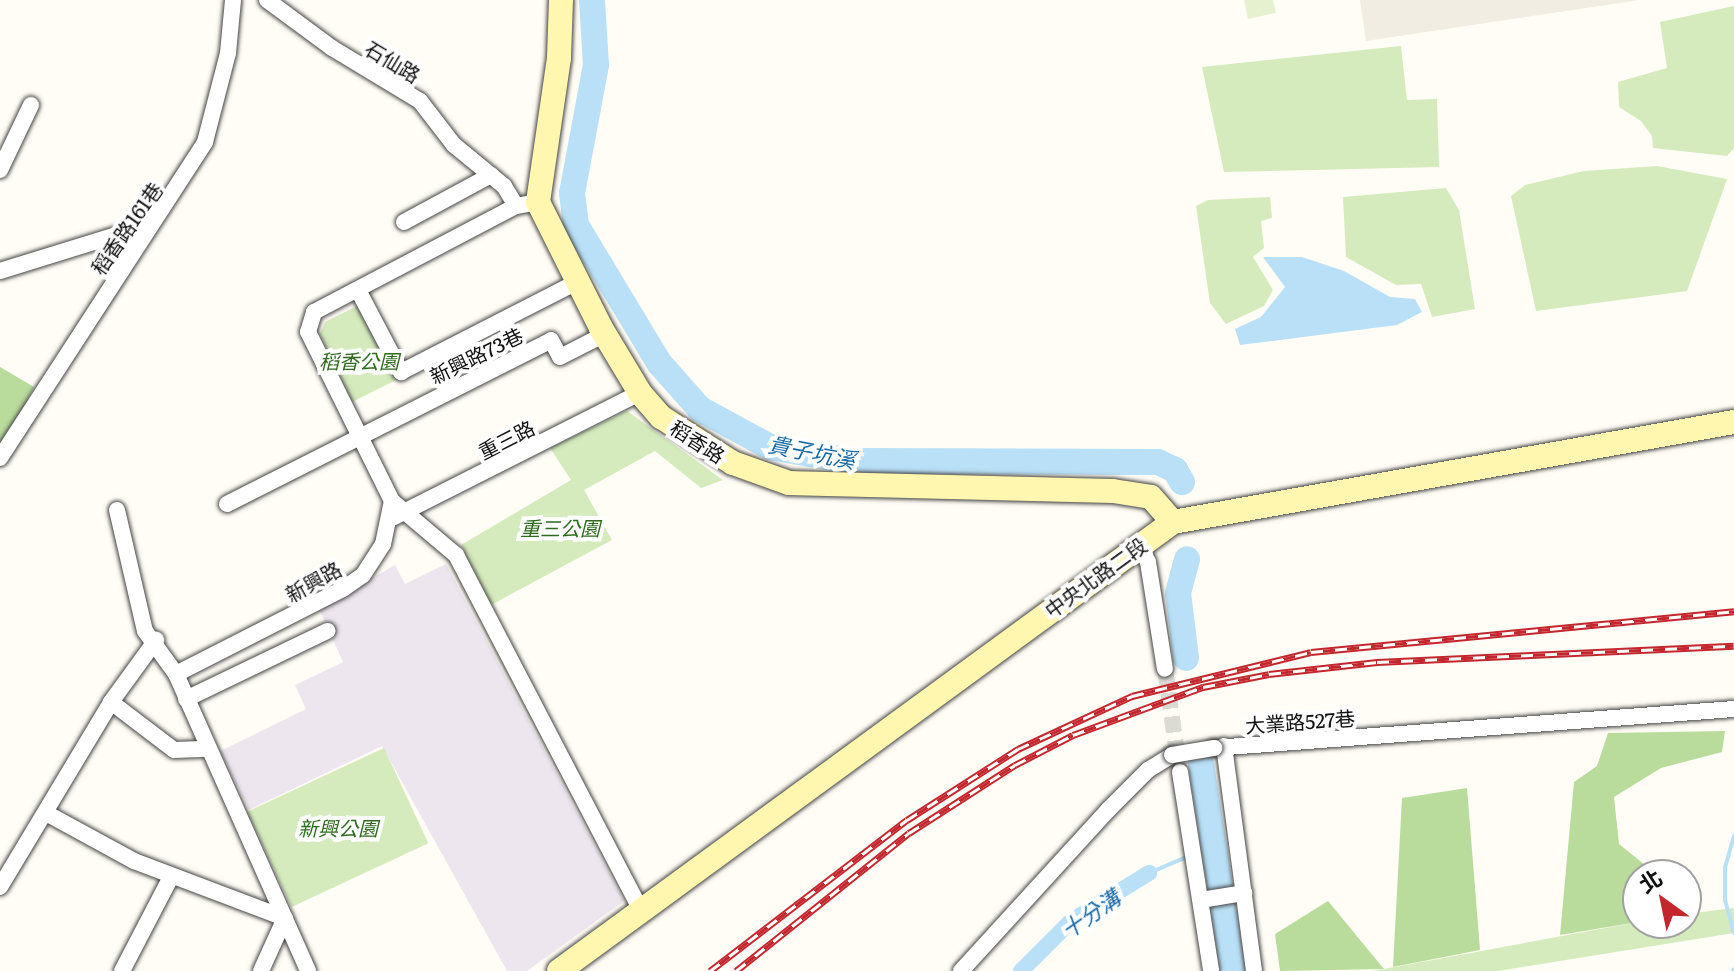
<!DOCTYPE html>
<html>
<head>
<meta charset="utf-8">
<style>
  body { margin:0 }
  #map { position:relative; width:1734px; height:971px; overflow:hidden; background:#fffdf5; font-family:Literata,"Noto Sans TC",serif }
  div>[style] { position:absolute }
  [style*='--x'] { left:calc(var(--x)*1px); top:calc(var(--y)*1px); width:calc(var(--w)*1px); rotate:calc(var(--a)*1deg) }
  .industrial>* { inset:0; background:#eee6ef }
  .green>* { inset:0; background:#d5ebbd; transform-origin:0 0 }
  .forest>* { inset:0; background:#b9dc9c }
  .pitch>* { inset:0; background:#e6f2cf }
  .plaza>* { inset:0; background:#f1ede2 }
  .water>* { inset:0; background:#b9e0f7 }
  .stream>* { height:4px; margin:-2px; padding:0 2px; transform-origin:2px; border-radius:2px; background:#b9e0f7 }
  .canal>* { height:16px; margin:-8px; padding:0 8px; transform-origin:8px; border-radius:8px; background:#b9e0f7 }
  .river>* { height:26px; margin:-13px; padding:0 13px; transform-origin:13px; border-radius:13px; background:#b9e0f7 }
  .street-tunnel>* { height:16px; margin-top:-8px; transform-origin:0; background:repeating-linear-gradient(90deg,#dbdad3 0 16px,transparent 0 24px) }
  .roads { filter:drop-shadow(0 0 2px #444) drop-shadow(0 0 2px #444) }
  .street>* { height:16px; margin:-8px; padding:0 8px; transform-origin:8px; border-radius:8px; background:#fff }
  .secondary>* { height:24px; margin:-12px; padding:0 12px; transform-origin:12px; border-radius:12px; background:#fff6b0 }
  .rail>* { height:7px; margin-top:-3.5px; transform-origin:0; background:repeating-linear-gradient(90deg,#fff 0 12px,#c4262e 0 24px); box-sizing:border-box; border-block:2px solid #c4262e }
  .bridges { filter:drop-shadow(0 0 2px #444) drop-shadow(0 0 2px #444) }
  .street-bridge>* { height:16px; margin:-8px; padding:0 8px; transform-origin:8px; border-radius:8px; background:#fff }
  span { translate:-50% -50%; white-space:nowrap; text-align:center; line-height:1.15; -webkit-text-stroke:8px #fff; paint-order:stroke }
  .street-label { font-size:20px; color:#111 }
  .park-label { font-size:20px; color:#2f6b1f; font-style:italic }
  .water-label { font-size:22px; color:#1768a6; font-style:italic }
  .north { position:absolute; left:1622px; top:859px; width:80px; height:80px; box-sizing:border-box; background:#fff; border:2px solid #a0a0a0; border-radius:50%; rotate:327deg; font-size:22px; font-weight:700; line-height:32px; text-align:center; color:#111 }
  .north::after { content:''; display:block; margin:auto; width:28px; height:36px; background:#c4262e; clip-path:polygon(50% 0,100% 100%,50% 72%,0 100%) }
</style>
</head>
<body>
<div id="map">
  <div class="industrial">
    <i style="clip-path:polygon(446px 564px,624px 901px,527px 971px,507px 971px,382px 746px,249px 810px,220px 751px,306px 709px,295px 685px,343px 662px,319px 609px,395px 565px,405px 584px)"></i>
  </div>
  <div class="green">
    <i style="clip-path:polygon(1734px 6px,1734px 148px,1727px 156px,1653px 148px,1652px 136px,1641px 121px,1619px 107px,1618px 82px,1667px 68px,1660px 22px)"></i>
    <i style="clip-path:polygon(1401px 46px,1407px 100px,1437px 99px,1439px 167px,1224px 172px,1202px 67px)"></i>
    <i style="clip-path:polygon(1657px 166px,1727px 179px,1687px 291px,1536px 311px,1511px 196px,1525px 185px,1584px 171px)"></i>
    <i style="clip-path:polygon(1446px 188px,1459px 210px,1475px 309px,1432px 317px,1421px 284px,1396px 285px,1346px 257px,1343px 197px)"></i>
    <i style="clip-path:polygon(1270px 197px,1272px 218px,1261px 221px,1264px 248px,1253px 257px,1273px 290px,1264px 306px,1226px 324px,1210px 303px,1196px 206px,1208px 200px)"></i>
    <i style="clip-path:polygon(359px 305px,398px 379px,352px 402px,320px 334px,325px 322px)"></i>
    <i style="clip-path:polygon(627px 411px,723px 480px,701px 488px,655px 451px,584px 490px,612px 540px,491px 605px,461px 545px,571px 480px,550px 448px)"></i>
    <i style="left:384px;top:748px;width:105px;height:151px;rotate:65deg"></i>
    <i style="clip-path:polygon(1734px 908px,1734px 933px,1498px 971px,1373px 971px,1638px 922px,1686px 923px,1686px 914px)"></i>
  </div>
  <div class="forest">
    <i style="clip-path:polygon(0 367px,34px 387px,0 455px)"></i>
    <i style="clip-path:polygon(1725px 731px,1722px 752px,1661px 768px,1614px 797px,1619px 844px,1645px 865px,1645px 875px,1638px 875px,1638px 922px,1560px 935px,1574px 782px,1597px 766px,1608px 733px)"></i>
    <i style="clip-path:polygon(1467px 788px,1480px 950px,1393px 967px,1402px 798px)"></i>
    <i style="clip-path:polygon(1328px 901px,1384px 969px,1280px 971px,1275px 934px)"></i>
  </div>
  <div class="pitch">
    <i style="clip-path:polygon(1244px 0,1273px 0,1276px 13px,1248px 19px)"></i>
  </div>
  <div class="plaza">
    <i style="clip-path:polygon(1360px 0,1640px 0,1366px 41px)"></i>
  </div>
  <div class="water">
    <i style="clip-path:polygon(1263px 257px,1302px 257px,1344px 271px,1390px 297px,1415px 299px,1422px 312px,1397px 325px,1240px 345px,1235px 329px,1261px 317px,1285px 287px)"></i>
  </div>
  <div class="stream">
    <i style="--x:655;--y:367;--w:7;--a:-56"></i>
    <i style="--x:1734;--y:836;--w:33;--a:106"></i>
    <i style="--x:1725;--y:868;--w:32;--a:90"></i>
    <i style="--x:1725;--y:900;--w:34;--a:75"></i>
    <i style="--x:1197;--y:853;--w:18;--a:-16"></i>
    <i style="--x:1149;--y:873;--w:43;--a:-23"></i>
    <i style="--x:1733;--y:971;--w:2;--a:-63"></i>
  </div>
  <div class="canal">
    <i style="--x:1021;--y:971;--w:71;--a:-45"></i>
    <i style="--x:1071;--y:921;--w:92;--a:-31.6"></i>
  </div>
  <div class="river">
    <i style="--x:592;--y:0;--w:65;--a:86.5"></i>
    <i style="--x:596;--y:65;--w:130;--a:100.6"></i>
    <i style="--x:572;--y:193;--w:32;--a:83"></i>
    <i style="--x:576;--y:225;--w:162;--a:58.9"></i>
    <i style="--x:660;--y:364;--w:60;--a:48.4"></i>
    <i style="--x:700;--y:409;--w:80;--a:28.5"></i>
    <i style="--x:770;--y:447;--w:81;--a:9.9"></i>
    <i style="--x:850;--y:461;--w:308;--a:0.2"></i>
    <i style="--x:1158;--y:462;--w:19;--a:25"></i>
    <i style="--x:1175;--y:470;--w:14;--a:60"></i>
    <i style="--x:1186;--y:658;--w:65;--a:-97"></i>
    <i style="--x:1178;--y:593;--w:35;--a:-75"></i>
    <i style="--x:1201;--y:764;--w:209;--a:81.2"></i>
  </div>
  <div class="street-tunnel">
    <i style="--x:1165;--y:669;--w:99;--a:81.9"></i>
  </div>
  <div class="roads">
    <div class="street">
      <i style="--x:267;--y:0;--w:81;--a:36.4"></i>
      <i style="--x:332;--y:48;--w:103;--a:31.1"></i>
      <i style="--x:420;--y:101;--w:56;--a:52.3"></i>
      <i style="--x:454;--y:145;--w:65;--a:39.4"></i>
      <i style="--x:504;--y:186;--w:23;--a:59"></i>
      <i style="--x:0;--y:170;--w:72;--a:-64.5"></i>
      <i style="--x:404;--y:222;--w:99;--a:-28.4"></i>
      <i style="--x:0;--y:271;--w:129;--a:-17.2"></i>
      <i style="--x:123;--y:233;--w:18;--a:19"></i>
      <i style="--x:358;--y:290;--w:93;--a:62.3"></i>
      <i style="--x:401;--y:372;--w:198;--a:-27.1"></i>
      <i style="--x:0;--y:458;--w:377;--a:-57"></i>
      <i style="--x:205;--y:142;--w:92;--a:-75.5"></i>
      <i style="--x:228;--y:53;--w:53;--a:-84.6"></i>
      <i style="--x:392;--y:501;--w:84;--a:40.2"></i>
      <i style="--x:456;--y:555;--w:401;--a:62.5"></i>
      <i style="--x:227;--y:504;--w:363;--a:-26.8"></i>
      <i style="--x:551;--y:340;--w:19;--a:62"></i>
      <i style="--x:560;--y:357;--w:51;--a:-27.1"></i>
      <i style="--x:117;--y:510;--w:124;--a:77"></i>
      <i style="--x:145;--y:631;--w:53;--a:54.2"></i>
      <i style="--x:176;--y:674;--w:325;--a:66"></i>
      <i style="--x:394;--y:517;--w:275;--a:-26.8"></i>
      <i style="--x:1139;--y:545;--w:19;--a:62"></i>
      <i style="--x:1148;--y:562;--w:108;--a:81"></i>
      <i style="--x:176;--y:674;--w:187;--a:-27"></i>
      <i style="--x:343;--y:589;--w:24;--a:-35"></i>
      <i style="--x:363;--y:575;--w:37;--a:-57"></i>
      <i style="--x:383;--y:544;--w:44;--a:-78.2"></i>
      <i style="--x:392;--y:501;--w:189;--a:-116.4"></i>
      <i style="--x:308;--y:332;--w:21;--a:-73"></i>
      <i style="--x:314;--y:312;--w:228;--a:-27.7"></i>
      <i style="--x:516;--y:206;--w:22;--a:-10"></i>
      <i style="--x:186;--y:699;--w:157;--a:-25.7"></i>
      <i style="--x:111;--y:702;--w:79;--a:37.3"></i>
      <i style="--x:174;--y:750;--w:34;--a:-2"></i>
      <i style="--x:1224;--y:746;--w:227;--a:82.4"></i>
      <i style="--x:1214;--y:748;--w:521;--a:-4.29"></i>
      <i style="--x:1180;--y:772;--w:201;--a:81.1"></i>
      <i style="--x:46;--y:813;--w:100;--a:28.6"></i>
      <i style="--x:134;--y:861;--w:161;--a:20.7"></i>
      <i style="--x:285;--y:918;--w:58;--a:114.4"></i>
      <i style="--x:0;--y:887;--w:216;--a:-59"></i>
      <i style="--x:111;--y:702;--w:77;--a:-54"></i>
      <i style="--x:1201;--y:900;--w:44;--a:-9.2"></i>
      <i style="--x:122;--y:971;--w:106;--a:-62.5"></i>
      <i style="--x:961;--y:971;--w:218;--a:-47.6"></i>
      <i style="--x:1108;--y:810;--w:57;--a:-45"></i>
      <i style="--x:1148;--y:770;--w:28;--a:-32"></i>
    </div>
    <div class="secondary">
      <i style="--x:561;--y:0;--w:58;--a:92"></i>
      <i style="--x:559;--y:58;--w:146;--a:98.3"></i>
      <i style="--x:538;--y:202;--w:141;--a:63.4"></i>
      <i style="--x:601;--y:328;--w:76;--a:59"></i>
      <i style="--x:640;--y:393;--w:32;--a:49"></i>
      <i style="--x:661;--y:417;--w:85;--a:32.6"></i>
      <i style="--x:733;--y:463;--w:59;--a:19.7"></i>
      <i style="--x:789;--y:483;--w:324;--a:1.4"></i>
      <i style="--x:1113;--y:491;--w:38;--a:9"></i>
      <i style="--x:1151;--y:497;--w:33;--a:49"></i>
      <i style="--x:559;--y:971;--w:761;--a:-36.18"></i>
      <i style="--x:1173;--y:522;--w:570;--a:-10.11"></i>
    </div>
  </div>
  <div class="rail">
    <i style="--x:710;--y:971;--w:248;--a:-37.5"></i>
    <i style="--x:907;--y:820;--w:132;--a:-32.6"></i>
    <i style="--x:1018;--y:749;--w:126;--a:-24.9"></i>
    <i style="--x:1132;--y:696;--w:184;--a:-13.8"></i>
    <i style="--x:1311;--y:652;--w:425;--a:-5.5"></i>
    <i style="--x:736;--y:971;--w:221;--a:-38.6"></i>
    <i style="--x:909;--y:833;--w:126;--a:-32.7"></i>
    <i style="--x:1015;--y:765;--w:65;--a:-27.3"></i>
    <i style="--x:1073;--y:735;--w:139;--a:-20.3"></i>
    <i style="--x:1203;--y:687;--w:67;--a:-11.1"></i>
    <i style="--x:1269;--y:674;--w:109;--a:-6.3"></i>
    <i style="--x:1377;--y:662;--w:357;--a:-2.6"></i>
  </div>
  <div class="bridges">
    <div class="street-bridge">
      <i style="--x:1172;--y:755;--w:43;--a:-9.5"></i>
    </div>
  </div>
  <div class="street-label">
    <span style="left:393px;top:61px;rotate:31deg">石仙路</span>
    <span style="left:126px;top:228px;rotate:-55deg">稻香路161巷</span>
    <span style="left:476px;top:355px;rotate:-26deg">新興路73巷</span>
    <span style="left:506px;top:439px;rotate:-27deg">重三路</span>
    <span style="left:698px;top:441px;rotate:33deg">稻香路</span>
    <span style="left:1095px;top:577px;rotate:-36deg">中央北路二段</span>
    <span style="left:313px;top:581px;rotate:-29deg">新興路</span>
    <span style="left:1300px;top:721px;rotate:-4deg">大業路527巷</span>
  </div>
  <div class="park-label">
    <span style="left:359px;top:360px">稻香公園</span>
    <span style="left:560px;top:527px">重三公園</span>
    <span style="left:338px;top:827px">新興公園</span>
  </div>
  <div class="water-label">
    <span style="left:812px;top:451px;rotate:11deg">貴子坑溪</span>
    <span style="left:1090px;top:913px;rotate:-35deg">十分溝</span>
  </div>
  <div class="north">北</div>
</div>
</body>
</html>
